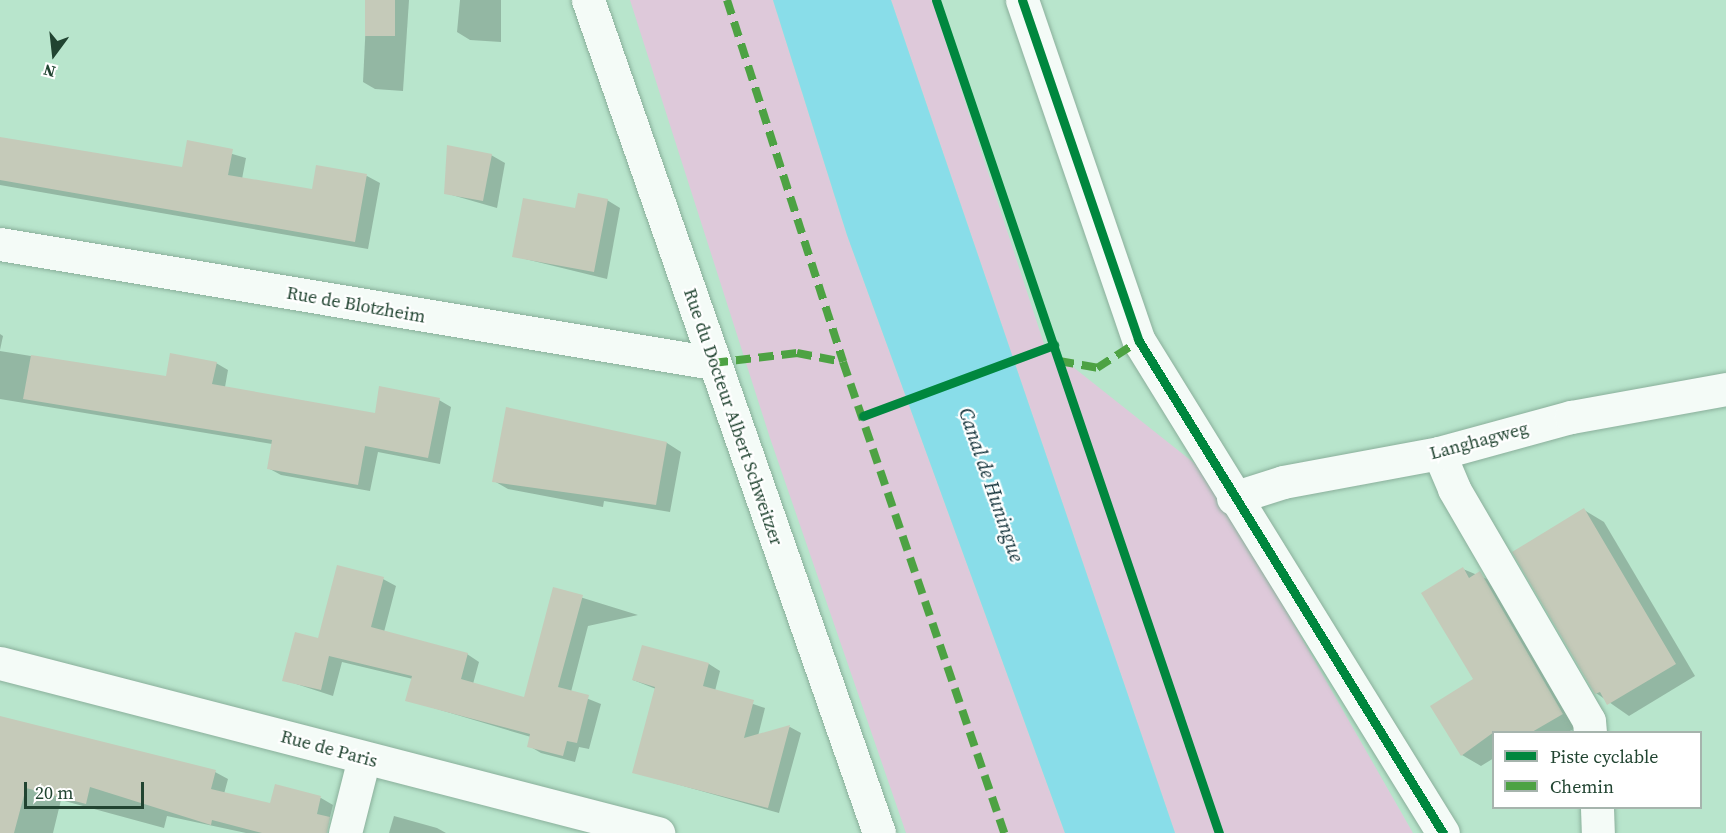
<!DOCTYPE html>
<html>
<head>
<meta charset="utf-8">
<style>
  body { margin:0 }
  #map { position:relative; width:1726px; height:833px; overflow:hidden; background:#b8e5cc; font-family:"Source Serif 4",serif }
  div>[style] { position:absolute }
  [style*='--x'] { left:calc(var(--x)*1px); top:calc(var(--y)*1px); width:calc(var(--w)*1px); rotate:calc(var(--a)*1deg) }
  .green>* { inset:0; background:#dec9da }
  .water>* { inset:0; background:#89dde9 }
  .shadow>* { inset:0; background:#0003 }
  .building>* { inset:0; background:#c5cab9; transform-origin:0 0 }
  .roads { filter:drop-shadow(0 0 2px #8aaf9b) drop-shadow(0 0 2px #8aaf9b) }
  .minor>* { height:33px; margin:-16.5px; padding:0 16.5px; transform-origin:16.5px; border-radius:16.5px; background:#f4fbf7 }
  .quiet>* { height:8px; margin-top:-4px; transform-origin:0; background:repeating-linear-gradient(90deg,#4da243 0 15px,transparent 0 23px) }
  .cycleway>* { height:9px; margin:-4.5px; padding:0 4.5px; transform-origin:4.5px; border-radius:4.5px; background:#00873e }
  span { translate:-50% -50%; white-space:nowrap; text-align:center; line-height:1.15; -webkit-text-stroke:4.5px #fff; paint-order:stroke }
  .street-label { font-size:18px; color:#214431 }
  .water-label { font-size:20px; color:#0f2f37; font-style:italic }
  .legend { position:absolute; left:1492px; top:731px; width:210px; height:78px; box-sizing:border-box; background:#fff; border:2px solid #a6b4ad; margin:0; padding:8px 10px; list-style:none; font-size:18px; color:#214431 }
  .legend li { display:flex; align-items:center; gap:12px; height:30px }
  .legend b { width:30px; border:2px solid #a6b4ad }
  .north { position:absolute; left:24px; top:24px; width:60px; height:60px; -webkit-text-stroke:4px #fff; paint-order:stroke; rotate:195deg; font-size:16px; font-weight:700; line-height:24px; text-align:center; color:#214431 }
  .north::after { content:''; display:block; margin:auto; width:21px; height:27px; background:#214431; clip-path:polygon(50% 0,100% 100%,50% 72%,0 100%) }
  .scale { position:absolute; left:24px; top:782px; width:120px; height:27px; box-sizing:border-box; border:3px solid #214431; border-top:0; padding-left:8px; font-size:18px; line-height:21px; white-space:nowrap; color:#214431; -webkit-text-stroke:4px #fff; paint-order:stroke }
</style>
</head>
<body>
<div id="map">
  <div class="green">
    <i style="clip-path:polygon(630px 0,773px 0,847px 235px,1065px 833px,906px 833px,770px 438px)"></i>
    <i style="clip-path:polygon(891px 0,932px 0,1044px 344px,1208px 474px,1413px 833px,1175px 833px)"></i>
  </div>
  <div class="water">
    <i style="clip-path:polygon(773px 0,891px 0,1175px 833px,1065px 833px,847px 235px)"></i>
  </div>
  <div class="shadow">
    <i style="clip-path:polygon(367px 0,409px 0,403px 91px,375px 89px,363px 82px)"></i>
    <i style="clip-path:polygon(460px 0,501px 0,501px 42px,470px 40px,457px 32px)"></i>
    <i style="clip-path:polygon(0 138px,183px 168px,188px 141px,246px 158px,242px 179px,313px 191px,367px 176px,380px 183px,368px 249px,0 185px)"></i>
    <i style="clip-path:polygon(491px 155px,505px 163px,497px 208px,445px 193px)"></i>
    <i style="clip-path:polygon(607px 200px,620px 208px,607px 279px,513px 256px,576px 209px)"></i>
    <i style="clip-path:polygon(0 334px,3px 336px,0 350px)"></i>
    <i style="clip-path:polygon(0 351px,167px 378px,216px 363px,228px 370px,225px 387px,376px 415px,439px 400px,451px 407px,440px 464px,378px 452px,370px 491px,281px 475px,268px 468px,272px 444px,0 399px)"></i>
    <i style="clip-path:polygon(507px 409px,667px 443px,681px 452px,670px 512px,604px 501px,603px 507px,508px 489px,494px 481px)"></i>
    <i style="clip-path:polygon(1584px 510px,1604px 522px,1695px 676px,1629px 716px,1596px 693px)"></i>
    <i style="clip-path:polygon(1463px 569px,1499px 584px,1581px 725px,1568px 732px,1494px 732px,1494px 758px,1481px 766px,1462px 755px,1476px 679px)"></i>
    <i style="clip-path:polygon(383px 579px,396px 586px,384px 632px,467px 654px,479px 662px,473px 684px,525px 699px,554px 589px,638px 615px,588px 626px,571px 692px,601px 704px,589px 749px,579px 747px,575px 762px,541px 753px,529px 746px,531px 737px,407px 700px,413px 679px,342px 662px,333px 696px,284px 680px)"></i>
    <i style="clip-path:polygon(709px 664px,720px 671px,715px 691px,765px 708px,758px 736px,790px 727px,801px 733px,779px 813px,634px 772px,656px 689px,633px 680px)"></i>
    <i style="clip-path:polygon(0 717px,215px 772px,228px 779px,224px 794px,271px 805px,321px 798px,333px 805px,326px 833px,246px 833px,167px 816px,164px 828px,61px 800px,53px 833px,0 833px)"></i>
    <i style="clip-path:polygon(394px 816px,437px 828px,446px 833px,389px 833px)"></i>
  </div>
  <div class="building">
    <i style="left:365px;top:0;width:30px;height:36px"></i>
    <i style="clip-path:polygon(0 137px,182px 167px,187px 140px,233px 149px,228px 175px,312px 189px,316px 165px,367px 174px,355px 242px,0 180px)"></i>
    <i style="clip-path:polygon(447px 145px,492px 154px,483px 201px,444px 194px)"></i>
    <i style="clip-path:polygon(578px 193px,608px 199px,594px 272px,512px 257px,523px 198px,575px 208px)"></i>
    <i style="clip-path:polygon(170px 353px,217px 362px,212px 384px,375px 413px,379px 386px,440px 398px,428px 458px,365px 446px,358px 485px,267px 469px,272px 440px,23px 399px,31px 355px,166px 376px)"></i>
    <i style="clip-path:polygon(506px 407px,667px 442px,656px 505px,492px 482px)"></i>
    <i style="clip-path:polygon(1584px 508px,1676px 664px,1607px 705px,1600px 692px,1595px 694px,1512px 552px)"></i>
    <i style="clip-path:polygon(337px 565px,384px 577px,371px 627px,468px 653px,461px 679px,524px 697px,553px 587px,583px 595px,558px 687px,589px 695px,577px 743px,567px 741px,563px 756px,527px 747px,530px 734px,405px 701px,412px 676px,329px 656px,321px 690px,282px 681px,295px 632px,318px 638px)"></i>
    <i style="clip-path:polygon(1463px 567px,1469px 578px,1480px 571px,1563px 714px,1532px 732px,1494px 732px,1461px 756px,1430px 706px,1473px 679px,1421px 593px)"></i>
    <i style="clip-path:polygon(642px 645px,709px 663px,703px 686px,754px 700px,744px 738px,790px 725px,768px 808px,632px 773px,655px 687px,632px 680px)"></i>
    <i style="clip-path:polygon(0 716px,216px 770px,211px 789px,270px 803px,275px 784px,321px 796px,317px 814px,330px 817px,327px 833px,262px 833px,212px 820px,211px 825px,90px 787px,86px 804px,26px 788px,14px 833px,0 833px)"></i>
  </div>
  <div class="roads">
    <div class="minor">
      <i style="--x:588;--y:0;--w:882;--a:70.74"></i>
      <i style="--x:1022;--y:0;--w:361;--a:71.1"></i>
      <i style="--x:1139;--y:341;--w:578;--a:58.29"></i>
      <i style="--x:0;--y:244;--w:723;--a:9.48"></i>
      <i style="--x:1439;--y:453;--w:39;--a:67"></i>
      <i style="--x:1454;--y:489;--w:268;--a:59.8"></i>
      <i style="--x:1589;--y:721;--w:11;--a:85"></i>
      <i style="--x:1233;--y:498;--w:52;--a:-17.7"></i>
      <i style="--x:1283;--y:482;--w:159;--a:-10.5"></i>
      <i style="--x:1439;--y:453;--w:137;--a:-15.3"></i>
      <i style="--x:1571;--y:417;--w:158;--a:-10.2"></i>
      <i style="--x:0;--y:663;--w:680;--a:14.49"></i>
      <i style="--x:1597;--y:808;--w:25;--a:88"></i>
      <i style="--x:345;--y:833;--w:77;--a:-75.8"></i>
    </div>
  </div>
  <div class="quiet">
    <i style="--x:727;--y:0;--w:380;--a:72.2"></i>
    <i style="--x:843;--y:362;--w:498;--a:71.1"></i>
    <i style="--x:1059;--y:361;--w:39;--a:10"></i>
    <i style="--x:1097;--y:368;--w:50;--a:-32.7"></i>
    <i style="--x:713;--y:363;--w:85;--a:-6.8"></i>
    <i style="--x:797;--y:353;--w:47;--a:11.1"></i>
  </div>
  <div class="cycleway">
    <i style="--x:936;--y:0;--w:880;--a:71.24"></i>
    <i style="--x:1022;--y:0;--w:361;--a:71.1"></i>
    <i style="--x:1139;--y:341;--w:578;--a:58.29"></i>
    <i style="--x:863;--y:416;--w:204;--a:-20.4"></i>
  </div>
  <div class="street-label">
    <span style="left:356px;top:305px;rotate:10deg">Rue de Blotzheim</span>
    <span style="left:733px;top:417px;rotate:71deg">Rue du Docteur Albert Schweitzer</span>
    <span style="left:1479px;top:441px;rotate:-15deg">Langhagweg</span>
    <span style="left:329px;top:749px;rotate:15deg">Rue de Paris</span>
  </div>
  <div class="water-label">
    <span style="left:991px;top:485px;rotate:71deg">Canal de Huningue</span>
  </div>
  <ul class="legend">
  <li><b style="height:8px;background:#00873e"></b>Piste cyclable</li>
  <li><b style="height:8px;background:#4da243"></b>Chemin</li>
  </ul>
  <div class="north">N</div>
  <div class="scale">20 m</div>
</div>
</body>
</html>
